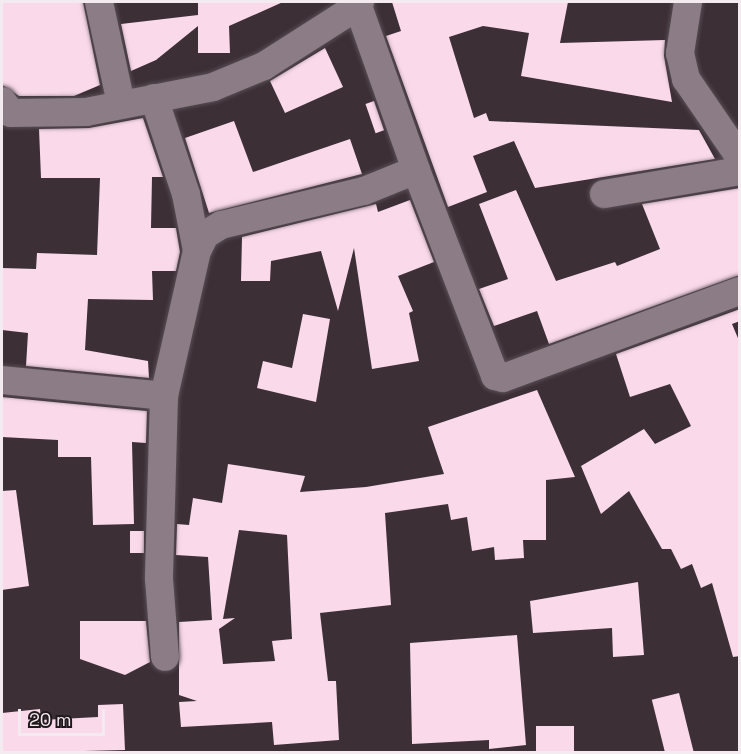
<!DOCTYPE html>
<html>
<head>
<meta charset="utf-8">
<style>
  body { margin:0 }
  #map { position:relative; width:741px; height:754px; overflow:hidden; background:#3c2f36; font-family:"Space Grotesk",sans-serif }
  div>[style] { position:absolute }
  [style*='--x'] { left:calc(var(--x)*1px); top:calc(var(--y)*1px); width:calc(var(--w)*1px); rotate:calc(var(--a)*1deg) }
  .building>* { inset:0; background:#f9d9ea; transform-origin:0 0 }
  .roads { filter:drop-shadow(0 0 2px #594e55) drop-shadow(0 0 2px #594e55) }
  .minor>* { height:28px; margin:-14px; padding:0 14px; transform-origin:14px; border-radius:14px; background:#8b7c85 }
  span { translate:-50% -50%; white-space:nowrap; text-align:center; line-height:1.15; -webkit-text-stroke:6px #1f191c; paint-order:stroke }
  .frame { position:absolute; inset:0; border:3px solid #f4ebf0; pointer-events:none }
  .scale { position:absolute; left:18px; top:709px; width:87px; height:27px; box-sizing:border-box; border:3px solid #f4ebf0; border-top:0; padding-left:8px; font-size:18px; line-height:21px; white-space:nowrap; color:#f4ebf0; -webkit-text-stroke:4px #1f191c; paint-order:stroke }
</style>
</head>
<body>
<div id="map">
  <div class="building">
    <i style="clip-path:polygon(2px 2px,83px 2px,100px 85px,74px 96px,19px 96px,2px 85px)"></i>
    <i style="clip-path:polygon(198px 2px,283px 2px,229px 26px,230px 53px,198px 53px,198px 26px,156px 60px,131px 71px,121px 24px,198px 15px)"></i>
    <i style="clip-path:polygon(392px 2px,568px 2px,560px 43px,665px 40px,664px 56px,672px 102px,521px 76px,529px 33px,483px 26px,449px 37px,474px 118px,486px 113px,489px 121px,699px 130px,715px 159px,535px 188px,514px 141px,473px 156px,487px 192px,448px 207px,386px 36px,401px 31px)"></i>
    <i style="clip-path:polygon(325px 48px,343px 87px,285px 113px,270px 81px)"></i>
    <i style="left:374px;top:101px;width:31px;height:9px;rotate:71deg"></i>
    <i style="clip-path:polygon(143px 118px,163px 177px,152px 177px,151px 228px,176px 228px,180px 252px,176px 271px,152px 271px,153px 300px,88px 299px,85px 350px,148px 361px,149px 378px,26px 366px,28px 333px,2px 330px,2px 268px,36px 269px,37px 253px,97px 255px,100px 178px,41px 178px,39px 129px,89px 128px)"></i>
    <i style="clip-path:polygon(234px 121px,253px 172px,350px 139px,362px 174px,209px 213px,185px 138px)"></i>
    <i style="clip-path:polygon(740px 188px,740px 275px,549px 344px,537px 311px,494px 326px,479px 289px,508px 279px,479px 204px,516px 190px,556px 281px,615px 262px,617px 266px,660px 249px,642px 204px)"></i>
    <i style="clip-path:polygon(410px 200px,434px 262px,398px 276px,413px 311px,409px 313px,419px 361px,372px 369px,354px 248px,338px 311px,321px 251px,271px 261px,270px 281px,241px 281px,242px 237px,376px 204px,378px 212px)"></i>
    <i style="clip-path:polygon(740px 309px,740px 321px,732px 324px,740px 343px,740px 656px,733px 657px,712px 583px,701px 588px,692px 564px,681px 569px,671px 549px,662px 549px,629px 491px,601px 514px,581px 466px,644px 429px,655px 444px,691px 426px,670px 384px,630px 397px,616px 354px)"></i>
    <i style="clip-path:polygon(303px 314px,330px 319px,316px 402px,257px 388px,263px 361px,292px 368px)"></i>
    <i style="clip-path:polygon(evenodd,537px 390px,575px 477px,546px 480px,546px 540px,523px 540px,524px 558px,495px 560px,494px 547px,472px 551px,467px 517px,451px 520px,448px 504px,385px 513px,391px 605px,320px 613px,328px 681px,336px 681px,339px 740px,274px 745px,272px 722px,181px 727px,179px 702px,197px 701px,179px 695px,179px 622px,212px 620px,208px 557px,176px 555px,177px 524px,189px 525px,193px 498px,222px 503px,228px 464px,305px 476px,300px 492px,366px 487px,444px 474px,428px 427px,537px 390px,239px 530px,287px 535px,292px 639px,272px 641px,275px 661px,223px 664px,219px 629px,235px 618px,223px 619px,239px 530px)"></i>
    <i style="clip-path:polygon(2px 397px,147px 411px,146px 443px,132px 442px,134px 524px,93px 525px,91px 457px,58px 457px,58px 440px,2px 437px)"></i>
    <i style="clip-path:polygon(16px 490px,29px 586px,2px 590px,2px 491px)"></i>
    <i style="left:130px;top:531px;width:14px;height:22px"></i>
    <i style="clip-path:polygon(638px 582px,644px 655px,613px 657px,612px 628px,533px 633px,530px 601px)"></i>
    <i style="clip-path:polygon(80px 621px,146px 621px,150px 662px,125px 675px,80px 659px)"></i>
    <i style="clip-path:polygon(517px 635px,526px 745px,489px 749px,489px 740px,412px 744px,410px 643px)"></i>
    <i style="left:679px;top:693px;width:62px;height:28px;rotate:76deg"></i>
    <i style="clip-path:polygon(123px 704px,125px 750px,2px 753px,2px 713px,40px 709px,41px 720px,98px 717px,98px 705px)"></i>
    <i style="left:574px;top:726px;width:27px;height:38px;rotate:90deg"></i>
  </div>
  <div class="roads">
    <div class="minor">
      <i style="--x:99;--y:2;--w:104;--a:77.8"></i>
      <i style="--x:360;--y:2;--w:4;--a:117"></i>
      <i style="--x:358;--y:6;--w:174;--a:70.5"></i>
      <i style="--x:416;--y:170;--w:221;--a:69"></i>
      <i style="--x:495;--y:376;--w:8;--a:14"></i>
      <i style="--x:503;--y:378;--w:252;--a:-20.2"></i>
      <i style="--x:688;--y:2;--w:52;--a:98.9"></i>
      <i style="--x:680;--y:53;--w:27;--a:77"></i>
      <i style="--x:686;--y:79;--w:96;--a:55.6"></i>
      <i style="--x:154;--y:98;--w:101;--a:71.6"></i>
      <i style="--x:186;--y:194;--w:58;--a:79.1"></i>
      <i style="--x:2;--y:101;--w:15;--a:53"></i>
      <i style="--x:11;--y:113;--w:75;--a:-0.8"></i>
      <i style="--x:86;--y:112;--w:129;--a:-11.1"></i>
      <i style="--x:213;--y:87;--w:55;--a:-22.4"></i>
      <i style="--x:264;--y:66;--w:112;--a:-32.6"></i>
      <i style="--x:604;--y:194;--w:138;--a:-9.6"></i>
      <i style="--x:2;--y:380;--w:163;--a:5.6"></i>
      <i style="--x:164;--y:396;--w:149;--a:-77.2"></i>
      <i style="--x:197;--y:251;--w:18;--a:-63"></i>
      <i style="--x:205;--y:235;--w:19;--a:-32"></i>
      <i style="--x:221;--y:225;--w:147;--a:-13.4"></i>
      <i style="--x:364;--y:191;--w:56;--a:-22"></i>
      <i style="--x:164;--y:396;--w:183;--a:91.6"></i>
      <i style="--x:159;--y:579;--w:78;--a:85.6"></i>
    </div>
  </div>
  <div class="frame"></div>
  <div class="scale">20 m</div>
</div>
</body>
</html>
